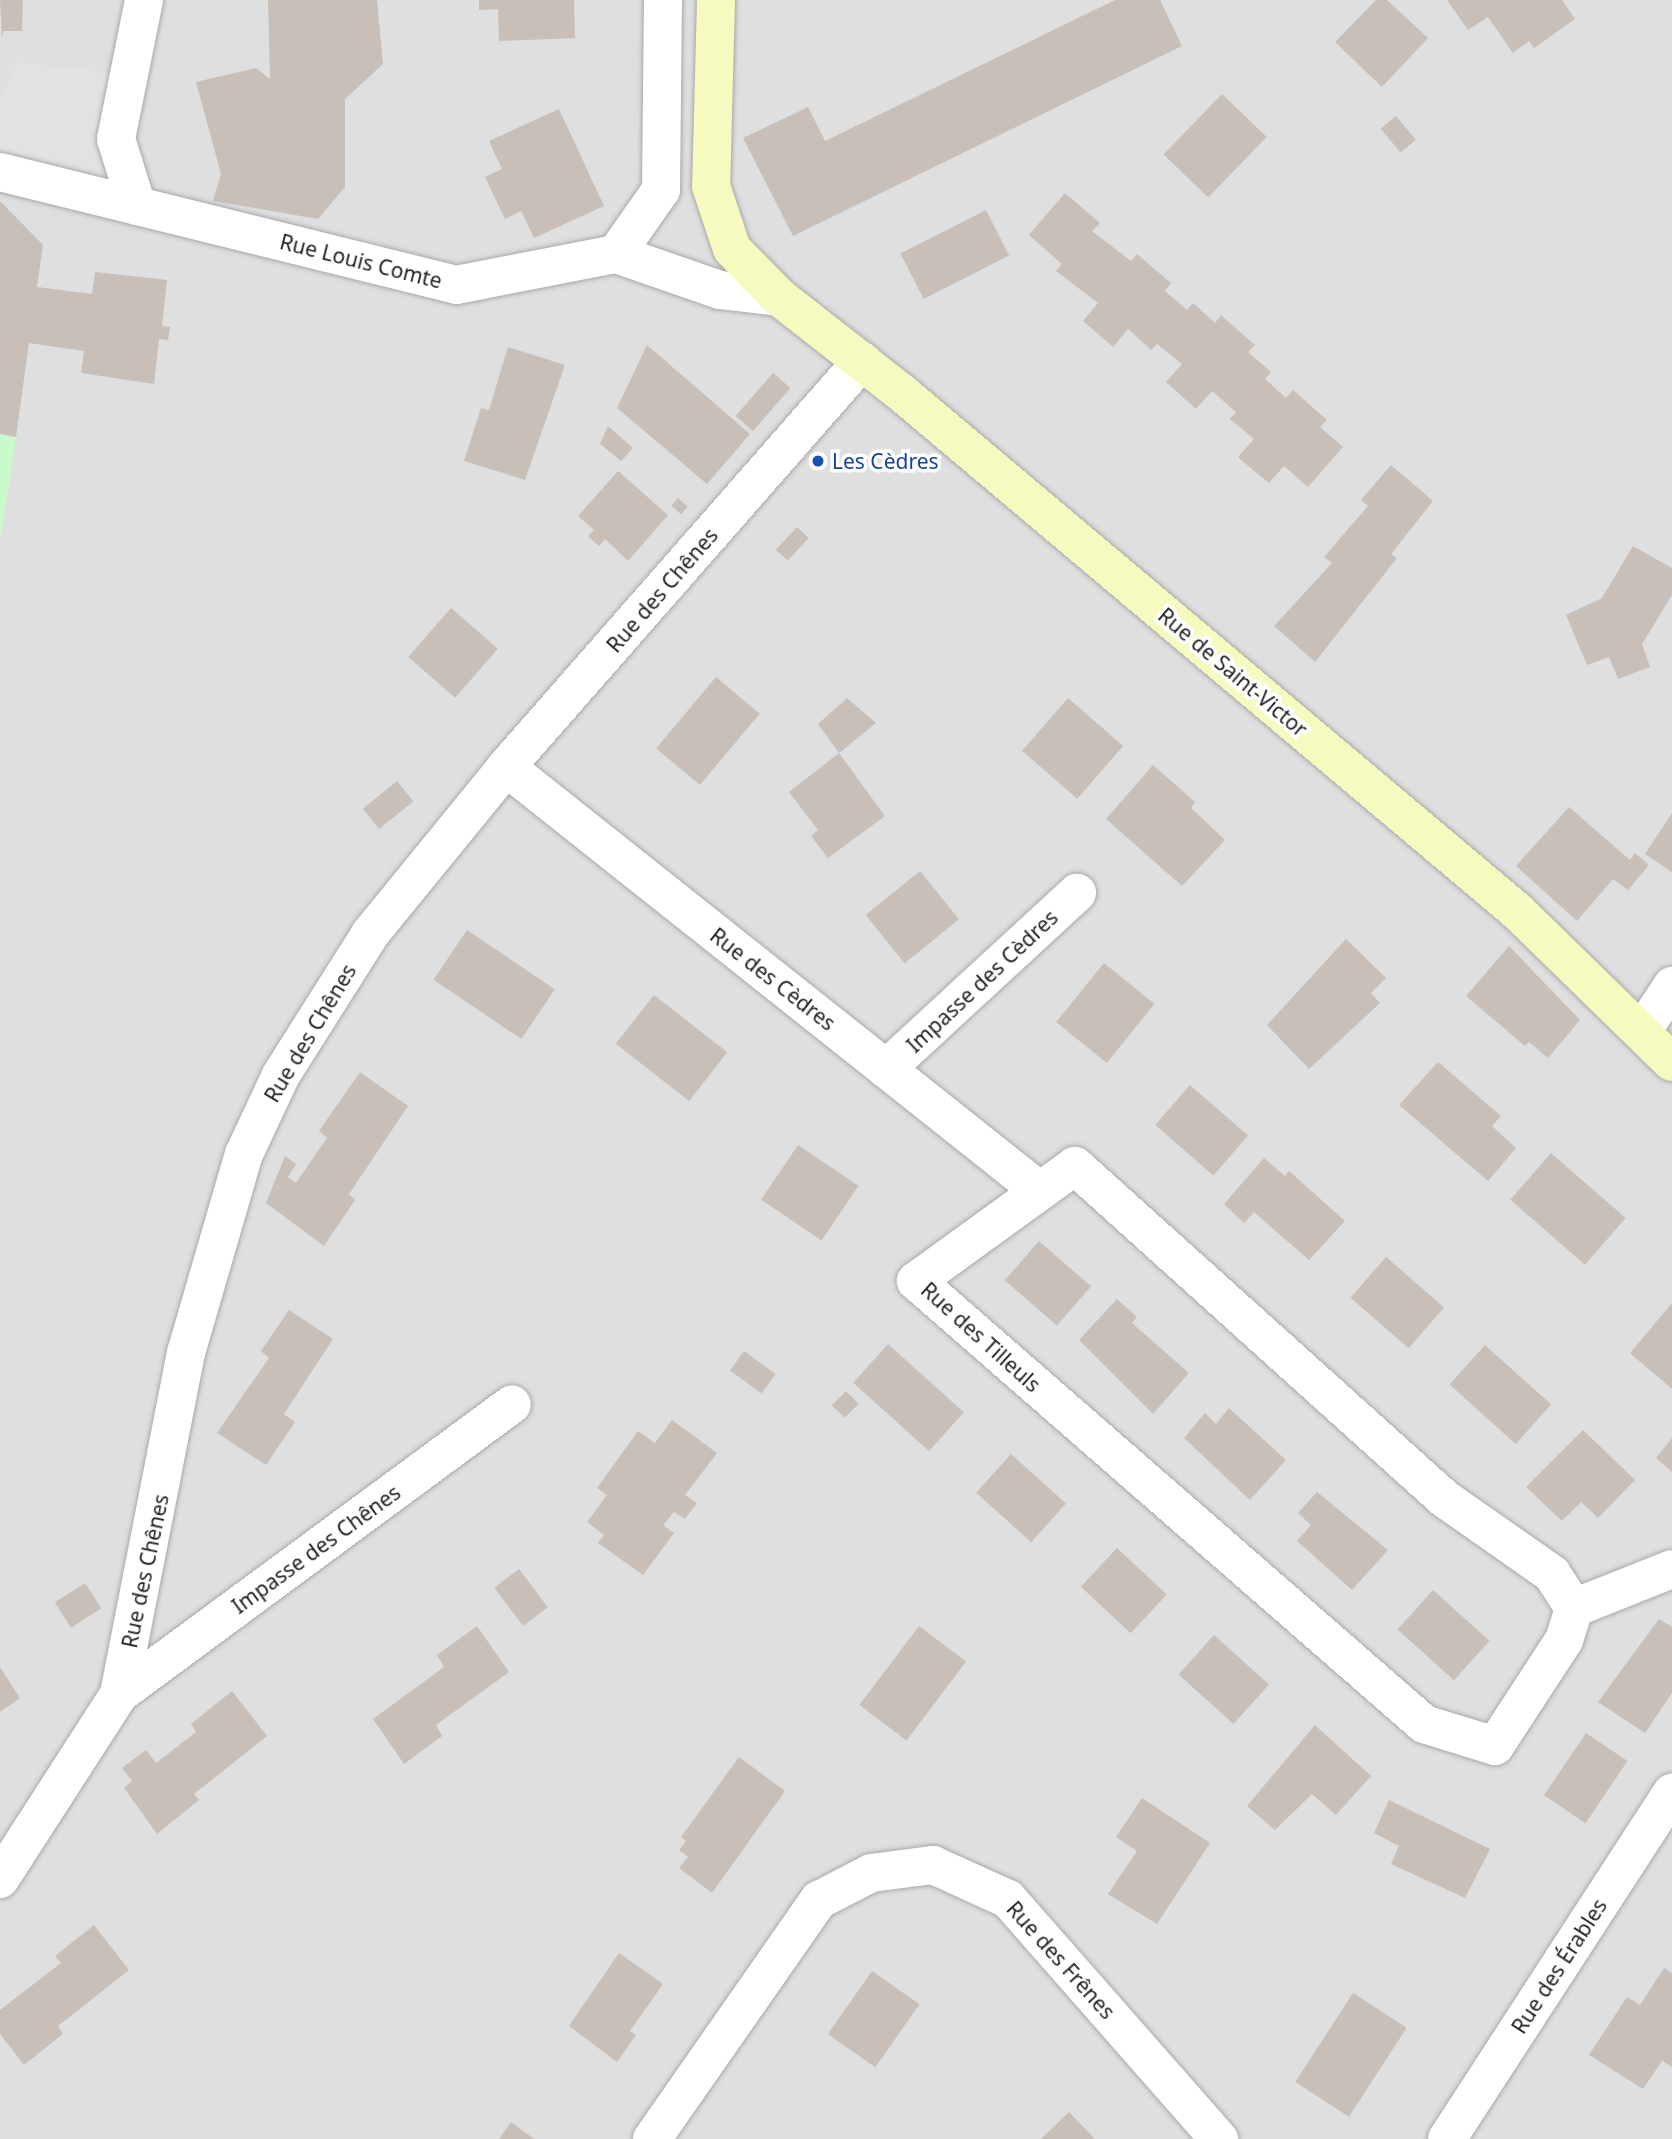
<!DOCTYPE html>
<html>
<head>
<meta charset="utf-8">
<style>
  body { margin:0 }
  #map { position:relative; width:1672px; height:2139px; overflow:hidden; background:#f2efe9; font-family:"Noto Sans",sans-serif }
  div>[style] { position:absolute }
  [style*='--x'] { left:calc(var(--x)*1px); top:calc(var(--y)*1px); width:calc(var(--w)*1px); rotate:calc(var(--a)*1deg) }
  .residential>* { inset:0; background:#e0dfdf; transform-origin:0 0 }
  .park>* { inset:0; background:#c8facc }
  .parking>* { inset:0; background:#e2e2e2 }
  .building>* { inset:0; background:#c7bfb8; transform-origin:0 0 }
  .roads { filter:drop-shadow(0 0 2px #a9a9a9) drop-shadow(0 0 2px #a9a9a9) }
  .street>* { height:38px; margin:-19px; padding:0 19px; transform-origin:19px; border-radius:19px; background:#fff }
  .secondary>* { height:38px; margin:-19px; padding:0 19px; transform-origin:19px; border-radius:19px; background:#f7fabf }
  .dots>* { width:19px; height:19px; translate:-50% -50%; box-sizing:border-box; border:4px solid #fff; border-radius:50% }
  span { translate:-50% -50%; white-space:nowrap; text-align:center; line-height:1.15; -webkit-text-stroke:7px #fff; paint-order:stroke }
  .street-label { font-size:21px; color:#222 }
  .transit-label { font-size:21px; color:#164399 }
  .left { translate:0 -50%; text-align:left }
</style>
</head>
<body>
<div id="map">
  <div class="residential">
    <i style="left:0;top:0;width:1672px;height:2139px"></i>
  </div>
  <div class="park">
    <i style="clip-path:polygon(0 434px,16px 437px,0 542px)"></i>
  </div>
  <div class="parking">
    <i style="clip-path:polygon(17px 62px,130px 75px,137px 206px,0 172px,0 99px)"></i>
  </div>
  <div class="building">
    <i style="clip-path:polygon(0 0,23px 0,22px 31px,3px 31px,2px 39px)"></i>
    <i style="clip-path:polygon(268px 0,377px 0,383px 64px,345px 99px,345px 187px,318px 219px,213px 201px,221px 174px,196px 82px,256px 68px,270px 79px)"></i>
    <i style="clip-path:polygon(479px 0,574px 0,575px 38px,499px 41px,498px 9px,479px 10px)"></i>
    <i style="clip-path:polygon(1115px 0,1160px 0,1182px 46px,793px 236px,743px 138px,808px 107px,825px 141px)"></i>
    <i style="clip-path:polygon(1376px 0,1387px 0,1428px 38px,1382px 87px,1335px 42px)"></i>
    <i style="clip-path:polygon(1447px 0,1562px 0,1575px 19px,1534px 48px,1529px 41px,1513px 53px,1488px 17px,1468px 30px)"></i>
    <i style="left:1222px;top:94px;width:62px;height:84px;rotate:44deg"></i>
    <i style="clip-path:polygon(559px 109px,604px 206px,534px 238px,521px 211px,505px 219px,485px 177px,502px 169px,489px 141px)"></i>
    <i style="left:1396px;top:116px;width:31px;height:20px;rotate:50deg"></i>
    <i style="clip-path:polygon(1065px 193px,1100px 223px,1092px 231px,1131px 261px,1137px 254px,1171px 283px,1165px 291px,1187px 310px,1193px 303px,1215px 323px,1221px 315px,1255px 345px,1248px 352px,1271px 372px,1265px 379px,1286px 398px,1293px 390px,1327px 420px,1320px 427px,1343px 447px,1308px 487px,1284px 466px,1269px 483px,1253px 470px,1238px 457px,1254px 439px,1230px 419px,1236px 412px,1212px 391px,1196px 409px,1166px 382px,1182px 364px,1157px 344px,1151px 350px,1128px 329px,1113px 347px,1083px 321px,1098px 303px,1056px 271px,1062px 264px,1029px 235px)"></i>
    <i style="clip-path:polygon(0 201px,43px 245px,37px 287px,92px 294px,95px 272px,167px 280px,162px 326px,170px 327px,168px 340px,159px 339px,154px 384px,81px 373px,84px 351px,29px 343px,16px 437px,0 434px)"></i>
    <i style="left:986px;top:210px;width:51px;height:96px;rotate:63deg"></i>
    <i style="clip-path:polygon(647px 345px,750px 434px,707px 484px,617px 408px)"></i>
    <i style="clip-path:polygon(508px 347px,565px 365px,525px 480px,464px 461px,481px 408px,489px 410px)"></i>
    <i style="left:773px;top:373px;width:23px;height:57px;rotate:41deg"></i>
    <i style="clip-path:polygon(608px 426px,633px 448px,621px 461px,600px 444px)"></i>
    <i style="clip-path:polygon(1391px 465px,1433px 501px,1391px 554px,1397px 558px,1315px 662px,1274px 626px,1332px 563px,1324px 557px,1368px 506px,1361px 500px)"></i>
    <i style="clip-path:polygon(618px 471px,668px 515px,628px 561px,605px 539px,599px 546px,588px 536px,594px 530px,578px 516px)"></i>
    <i style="left:678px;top:498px;width:13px;height:10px;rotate:42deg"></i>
    <i style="left:797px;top:527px;width:16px;height:31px;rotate:43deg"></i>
    <i style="clip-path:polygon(1633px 546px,1672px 568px,1672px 595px,1642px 644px,1650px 667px,1618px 679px,1609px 657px,1587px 665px,1566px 615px,1602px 598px)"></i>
    <i style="left:451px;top:608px;width:62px;height:65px;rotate:41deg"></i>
    <i style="left:716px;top:677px;width:57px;height:93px;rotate:40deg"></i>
    <i style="clip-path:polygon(847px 698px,876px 723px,839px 753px,885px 816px,828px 858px,811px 836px,818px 830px,789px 792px,839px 753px,818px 724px)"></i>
    <i style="left:1068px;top:698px;width:73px;height:70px;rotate:41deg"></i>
    <i style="clip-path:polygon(1153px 765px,1195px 802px,1191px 808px,1225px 840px,1182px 886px,1106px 819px)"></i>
    <i style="left:397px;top:781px;width:26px;height:44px;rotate:51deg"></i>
    <i style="clip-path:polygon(1569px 807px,1630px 860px,1635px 853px,1649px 865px,1628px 890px,1613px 879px,1577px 921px,1516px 866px)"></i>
    <i style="clip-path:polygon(1672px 813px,1672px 872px,1645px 854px)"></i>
    <i style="left:920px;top:871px;width:62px;height:70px;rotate:51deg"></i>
    <i style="left:467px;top:930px;width:106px;height:60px;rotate:34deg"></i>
    <i style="clip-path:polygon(1346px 939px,1386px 978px,1371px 993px,1380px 1003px,1309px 1069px,1267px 1025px)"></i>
    <i style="clip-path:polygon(1509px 946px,1580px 1020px,1548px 1058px,1529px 1042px,1525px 1046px,1466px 996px)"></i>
    <i style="left:1104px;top:963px;width:65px;height:76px;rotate:39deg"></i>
    <i style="left:654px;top:995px;width:93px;height:62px;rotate:38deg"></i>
    <i style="clip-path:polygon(1438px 1062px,1501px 1116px,1492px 1126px,1516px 1148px,1488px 1181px,1399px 1105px)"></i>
    <i style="clip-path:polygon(360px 1072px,408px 1106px,349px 1194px,355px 1200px,324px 1246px,266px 1203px,285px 1156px,296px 1164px,288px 1177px,296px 1183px,327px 1138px,319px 1131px)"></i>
    <i style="left:1190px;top:1085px;width:77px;height:53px;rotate:41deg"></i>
    <i style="left:798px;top:1145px;width:73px;height:66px;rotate:34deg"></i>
    <i style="left:1551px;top:1153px;width:99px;height:62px;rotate:41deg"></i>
    <i style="clip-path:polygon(1264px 1158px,1285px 1176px,1289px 1171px,1345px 1221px,1309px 1260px,1254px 1212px,1244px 1223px,1224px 1204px)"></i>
    <i style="left:1039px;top:1241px;width:69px;height:52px;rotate:41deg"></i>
    <i style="left:1386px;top:1257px;width:77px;height:54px;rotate:41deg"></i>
    <i style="clip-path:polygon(1117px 1299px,1137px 1317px,1132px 1323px,1189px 1373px,1153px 1414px,1079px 1340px)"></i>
    <i style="clip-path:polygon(1672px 1303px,1672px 1389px,1630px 1353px)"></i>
    <i style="clip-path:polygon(289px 1310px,333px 1339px,284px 1414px,295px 1422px,266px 1465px,217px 1433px,269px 1358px,261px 1351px)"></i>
    <i style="left:888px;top:1344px;width:102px;height:52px;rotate:42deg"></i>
    <i style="left:1485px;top:1345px;width:89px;height:53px;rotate:42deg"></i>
    <i style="left:744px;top:1351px;width:39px;height:24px;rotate:36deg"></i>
    <i style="left:846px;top:1391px;width:18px;height:20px;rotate:45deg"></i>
    <i style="clip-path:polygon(1229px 1408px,1286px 1460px,1250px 1500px,1184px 1438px,1205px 1413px,1216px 1424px)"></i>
    <i style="clip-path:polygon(672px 1420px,717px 1453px,685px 1495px,697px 1503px,685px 1519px,674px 1512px,663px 1525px,674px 1533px,643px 1575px,598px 1543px,604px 1535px,587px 1522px,607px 1495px,597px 1488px,638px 1431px,655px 1443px)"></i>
    <i style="clip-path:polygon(1583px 1430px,1635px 1480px,1598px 1518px,1581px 1502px,1562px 1521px,1526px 1487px)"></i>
    <i style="clip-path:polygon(1672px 1438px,1672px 1472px,1656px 1458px)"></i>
    <i style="left:1011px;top:1454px;width:74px;height:52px;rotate:42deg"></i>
    <i style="clip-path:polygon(1317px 1492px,1388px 1550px,1352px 1590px,1297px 1541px,1311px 1525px,1298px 1513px)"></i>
    <i style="left:1117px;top:1548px;width:68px;height:53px;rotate:43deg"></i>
    <i style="left:519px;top:1569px;width:48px;height:31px;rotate:53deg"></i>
    <i style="left:85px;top:1583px;width:30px;height:36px;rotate:57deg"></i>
    <i style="left:1433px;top:1590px;width:76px;height:53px;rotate:42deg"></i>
    <i style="clip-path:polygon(1659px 1619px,1672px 1627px,1672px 1693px,1645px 1733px,1598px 1702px)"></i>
    <i style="clip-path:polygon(477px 1626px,509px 1672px,436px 1725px,442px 1736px,404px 1764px,373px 1719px,444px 1667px,437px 1655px)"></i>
    <i style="left:919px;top:1626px;width:59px;height:99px;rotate:37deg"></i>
    <i style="left:1214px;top:1635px;width:74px;height:53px;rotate:42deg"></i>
    <i style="clip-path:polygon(0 1667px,20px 1698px,0 1712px)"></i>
    <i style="clip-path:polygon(232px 1691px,267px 1736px,194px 1794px,199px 1800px,157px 1834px,124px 1788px,132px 1781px,122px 1768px,146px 1750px,156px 1763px,196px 1732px,191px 1724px)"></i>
    <i style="clip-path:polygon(1315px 1725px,1371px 1776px,1336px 1815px,1312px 1794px,1275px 1830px,1247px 1806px)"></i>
    <i style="left:1586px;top:1733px;width:50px;height:75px;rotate:34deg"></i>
    <i style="clip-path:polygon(739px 1757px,785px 1791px,712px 1893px,679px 1868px,688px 1857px,679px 1850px,686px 1841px,681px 1837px)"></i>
    <i style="clip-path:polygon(1142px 1798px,1210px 1843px,1157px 1924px,1108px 1894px,1137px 1851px,1116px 1837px)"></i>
    <i style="clip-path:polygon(1389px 1800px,1490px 1849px,1465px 1898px,1391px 1864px,1399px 1846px,1374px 1833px)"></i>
    <i style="clip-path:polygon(94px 1925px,129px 1970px,58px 2026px,63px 2034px,24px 2065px,0 2034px,0 2010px,61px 1963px,55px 1956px)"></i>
    <i style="clip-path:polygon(619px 1953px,663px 1984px,630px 2031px,636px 2035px,617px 2062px,569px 2026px)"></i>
    <i style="clip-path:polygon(1664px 1968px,1672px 1973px,1672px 2067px,1662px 2061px,1643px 2089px,1589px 2055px,1627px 1997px,1640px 2005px)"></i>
    <i style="left:872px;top:1971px;width:58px;height:77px;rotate:35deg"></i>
    <i style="left:1353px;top:1993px;width:64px;height:106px;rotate:33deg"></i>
    <i style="clip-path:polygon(1069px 2112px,1095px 2139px,1041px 2139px)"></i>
    <i style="clip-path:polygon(511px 2122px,534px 2139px,499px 2139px)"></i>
  </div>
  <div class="roads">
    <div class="street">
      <i style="--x:0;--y:172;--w:470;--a:13.9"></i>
      <i style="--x:456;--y:285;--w:163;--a:-11"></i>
      <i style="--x:616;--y:254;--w:110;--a:19.1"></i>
      <i style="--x:720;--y:290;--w:59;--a:6.8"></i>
      <i style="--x:137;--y:206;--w:70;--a:-107.4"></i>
      <i style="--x:116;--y:139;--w:142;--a:-78.6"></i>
      <i style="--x:616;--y:254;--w:78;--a:-54.9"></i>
      <i style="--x:661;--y:190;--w:190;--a:-89.4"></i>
      <i style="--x:506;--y:767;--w:682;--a:38.45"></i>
      <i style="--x:1643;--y:1030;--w:53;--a:-56.6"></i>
      <i style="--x:886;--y:1069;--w:260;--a:-42.7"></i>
      <i style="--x:1075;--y:1166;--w:498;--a:42"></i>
      <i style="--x:1445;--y:1499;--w:131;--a:35"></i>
      <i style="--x:1552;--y:1574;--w:40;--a:57.1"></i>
      <i style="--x:1574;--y:1608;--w:34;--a:107"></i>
      <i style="--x:1564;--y:1640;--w:126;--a:123.1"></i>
      <i style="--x:1495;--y:1746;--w:74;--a:-162.8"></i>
      <i style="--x:1424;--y:1724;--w:674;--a:-138.91"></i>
      <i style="--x:916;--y:1281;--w:196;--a:-35.9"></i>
      <i style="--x:1574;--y:1608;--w:105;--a:-21.7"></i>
      <i style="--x:119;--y:1694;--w:488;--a:-36.4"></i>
      <i style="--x:0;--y:1879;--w:220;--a:-57.2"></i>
      <i style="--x:119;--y:1694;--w:348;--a:-78.9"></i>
      <i style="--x:186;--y:1353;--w:207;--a:-73.8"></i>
      <i style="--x:244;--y:1154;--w:87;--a:-64.9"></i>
      <i style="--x:281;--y:1075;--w:167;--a:-57.7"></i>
      <i style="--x:370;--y:934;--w:215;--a:-50.8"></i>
      <i style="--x:506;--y:767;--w:540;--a:-48.75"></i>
      <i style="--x:652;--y:2139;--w:292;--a:-55.1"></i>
      <i style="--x:819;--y:1900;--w:59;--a:-27.4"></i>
      <i style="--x:871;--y:1873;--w:63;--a:-7.4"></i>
      <i style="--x:933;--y:1865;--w:82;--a:24.4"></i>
      <i style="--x:1008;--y:1899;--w:320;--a:48.7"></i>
      <i style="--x:1447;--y:2139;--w:413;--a:-57"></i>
    </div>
    <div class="secondary">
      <i style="--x:716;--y:0;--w:186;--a:91.5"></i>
      <i style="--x:711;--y:186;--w:66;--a:71.6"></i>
      <i style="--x:732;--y:249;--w:67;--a:45.6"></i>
      <i style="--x:779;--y:297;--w:157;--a:38"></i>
      <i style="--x:903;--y:394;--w:803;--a:40.1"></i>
      <i style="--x:1517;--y:911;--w:216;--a:44.3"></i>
    </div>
  </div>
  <div class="dots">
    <i style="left:818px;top:461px;background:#1a4fb4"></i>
  </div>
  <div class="street-label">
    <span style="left:361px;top:261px;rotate:14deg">Rue Louis Comte</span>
    <span style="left:662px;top:590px;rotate:-49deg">Rue des Chênes</span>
    <span style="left:1233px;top:672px;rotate:40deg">Rue de Saint-Victor</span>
    <span style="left:773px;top:979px;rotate:38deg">Rue des Cèdres</span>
    <span style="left:982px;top:981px;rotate:-43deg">Impasse des Cèdres</span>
    <span style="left:310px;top:1033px;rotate:-59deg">Rue des Chênes</span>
    <span style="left:981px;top:1337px;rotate:42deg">Rue des Tilleuls</span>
    <span style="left:316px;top:1549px;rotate:-36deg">Impasse des Chênes</span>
    <span style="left:145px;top:1571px;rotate:-78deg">Rue des Chênes</span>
    <span style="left:1061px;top:1960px;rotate:48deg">Rue des Frênes</span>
    <span style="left:1559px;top:1966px;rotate:-57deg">Rue des Érables</span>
  </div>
  <div class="transit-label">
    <span class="left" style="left:832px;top:461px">Les Cèdres</span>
  </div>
</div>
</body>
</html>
